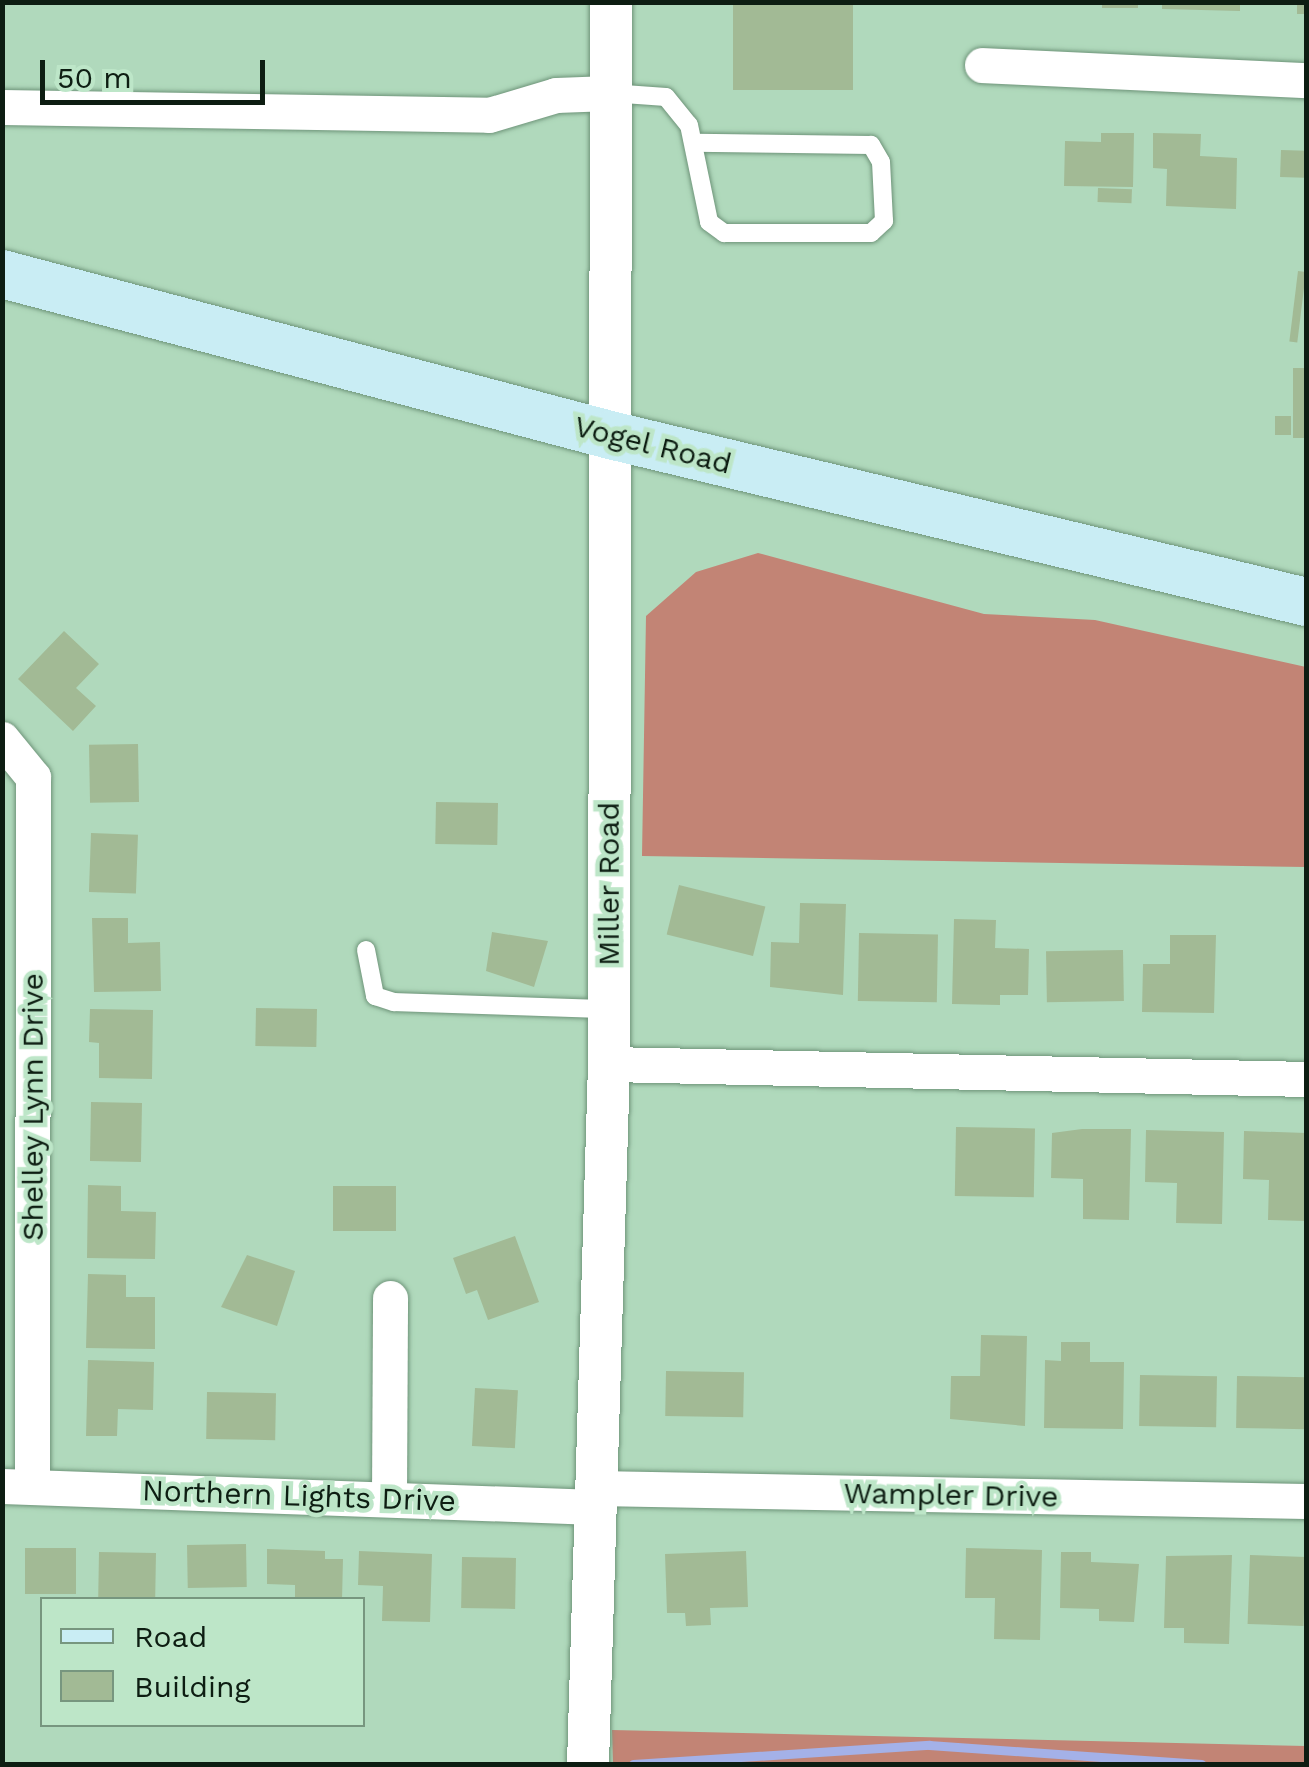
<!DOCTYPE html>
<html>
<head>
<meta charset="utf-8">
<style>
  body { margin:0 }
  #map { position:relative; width:1309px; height:1767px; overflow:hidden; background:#b0d9bc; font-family:"Work Sans",sans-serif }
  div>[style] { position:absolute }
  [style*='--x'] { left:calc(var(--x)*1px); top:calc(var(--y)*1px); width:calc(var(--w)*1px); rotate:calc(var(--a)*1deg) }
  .forest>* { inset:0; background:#c28475 }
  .stream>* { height:9px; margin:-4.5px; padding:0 4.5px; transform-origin:4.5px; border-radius:4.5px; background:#a4b1e8 }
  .building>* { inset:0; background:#a2ba95; transform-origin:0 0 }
  .roads { filter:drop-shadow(0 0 2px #6e9479) drop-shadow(0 0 2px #6e9479) }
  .service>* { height:18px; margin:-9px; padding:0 9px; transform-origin:9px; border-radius:9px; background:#fff }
  .minor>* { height:35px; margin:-17.5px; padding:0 17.5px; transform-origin:17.5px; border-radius:17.5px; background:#fff }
  .tertiary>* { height:42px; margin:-21px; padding:0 21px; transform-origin:21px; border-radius:21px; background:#fff }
  .secondary>* { height:48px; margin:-24px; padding:0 24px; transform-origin:24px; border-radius:24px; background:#c9edf4 }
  span { translate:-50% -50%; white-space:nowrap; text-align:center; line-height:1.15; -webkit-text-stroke:9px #bde6c8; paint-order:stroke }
  .street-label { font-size:30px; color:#0d1d12 }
  .frame { position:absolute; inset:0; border:5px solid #0d1d12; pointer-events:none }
  .legend { position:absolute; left:40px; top:1597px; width:325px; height:130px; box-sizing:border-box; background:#bde6c8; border:2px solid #77967f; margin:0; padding:12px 18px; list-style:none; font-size:30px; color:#0d1d12 }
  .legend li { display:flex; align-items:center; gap:20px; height:50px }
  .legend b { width:50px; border:2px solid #77967f }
  .scale { position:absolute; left:40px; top:60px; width:225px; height:45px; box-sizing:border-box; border:5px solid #0d1d12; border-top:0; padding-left:12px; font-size:30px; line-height:35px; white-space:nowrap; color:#0d1d12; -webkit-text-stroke:8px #bde6c8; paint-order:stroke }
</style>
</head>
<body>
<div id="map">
  <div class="forest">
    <i style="clip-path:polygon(758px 553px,984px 614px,1095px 620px,1306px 667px,1306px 867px,642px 856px,646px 616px,696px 572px)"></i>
    <i style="clip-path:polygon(612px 1730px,1306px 1746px,1306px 1764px,613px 1764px)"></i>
  </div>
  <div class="stream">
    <i style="--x:633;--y:1764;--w:297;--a:-3.7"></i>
    <i style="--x:929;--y:1745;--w:273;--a:4"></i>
  </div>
  <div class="building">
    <i style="left:733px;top:2px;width:120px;height:88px"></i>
    <i style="left:1102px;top:2px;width:36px;height:6px"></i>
    <i style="clip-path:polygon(1162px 2px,1240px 2px,1240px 11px,1162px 9px)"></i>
    <i style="left:1297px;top:2px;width:9px;height:12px"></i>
    <i style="clip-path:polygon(1101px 133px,1134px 133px,1133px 187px,1064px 186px,1065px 141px,1101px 142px)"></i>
    <i style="clip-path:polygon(1153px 133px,1201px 134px,1200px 156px,1237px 158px,1236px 209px,1166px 206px,1167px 169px,1153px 168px)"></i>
    <i style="left:1281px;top:150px;width:25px;height:27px;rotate:2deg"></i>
    <i style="left:1098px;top:188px;width:34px;height:14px;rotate:2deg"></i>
    <i style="left:1298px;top:271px;width:8px;height:71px;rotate:7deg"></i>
    <i style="left:1293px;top:368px;width:13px;height:70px"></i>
    <i style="left:1275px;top:416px;width:16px;height:19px"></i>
    <i style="clip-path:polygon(64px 631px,99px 664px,76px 688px,96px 706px,73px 731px,18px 679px)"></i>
    <i style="left:138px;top:744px;width:58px;height:49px;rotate:89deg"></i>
    <i style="left:436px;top:802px;width:62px;height:42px;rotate:1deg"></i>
    <i style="left:91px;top:833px;width:47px;height:59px;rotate:2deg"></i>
    <i style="left:679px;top:885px;width:89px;height:51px;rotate:14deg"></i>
    <i style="clip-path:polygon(800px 903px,846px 904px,843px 995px,770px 987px,771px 942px,799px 943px)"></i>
    <i style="clip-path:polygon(92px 918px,128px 918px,128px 943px,160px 942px,161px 991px,94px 992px)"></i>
    <i style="clip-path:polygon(954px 919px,996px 920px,995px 948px,1029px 949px,1028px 995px,1000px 995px,1000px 1005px,952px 1004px)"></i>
    <i style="clip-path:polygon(492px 932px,548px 941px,534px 987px,486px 971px)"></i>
    <i style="left:859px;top:933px;width:79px;height:68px;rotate:1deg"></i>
    <i style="clip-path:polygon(1170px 935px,1216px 935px,1214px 1013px,1142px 1012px,1143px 964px,1170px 964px)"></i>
    <i style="left:1123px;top:950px;width:51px;height:77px;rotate:89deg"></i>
    <i style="left:256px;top:1008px;width:61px;height:38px;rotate:1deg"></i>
    <i style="clip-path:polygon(90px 1009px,153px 1010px,152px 1079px,99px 1078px,99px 1043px,89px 1042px)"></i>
    <i style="left:91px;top:1102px;width:51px;height:59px;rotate:1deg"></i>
    <i style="left:956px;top:1127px;width:79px;height:69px;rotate:1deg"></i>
    <i style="clip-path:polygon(1082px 1129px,1131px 1129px,1129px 1220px,1083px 1219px,1083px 1179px,1051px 1178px,1052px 1133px)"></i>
    <i style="clip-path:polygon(1146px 1130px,1224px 1132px,1222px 1224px,1176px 1223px,1177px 1183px,1145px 1182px)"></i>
    <i style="clip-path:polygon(1244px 1131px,1306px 1133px,1306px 1221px,1268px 1220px,1269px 1180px,1243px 1179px)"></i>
    <i style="clip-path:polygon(88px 1185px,121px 1186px,121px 1211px,156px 1212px,155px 1259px,87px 1258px)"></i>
    <i style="left:333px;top:1186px;width:63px;height:45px"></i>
    <i style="clip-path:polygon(515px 1236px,539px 1302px,488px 1320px,477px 1290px,466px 1294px,453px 1258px)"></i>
    <i style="clip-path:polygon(247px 1255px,295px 1271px,277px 1326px,221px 1307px)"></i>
    <i style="clip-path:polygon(88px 1274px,126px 1275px,126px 1297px,155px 1297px,155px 1349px,86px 1348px)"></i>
    <i style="clip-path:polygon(981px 1335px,1027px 1336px,1025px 1426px,950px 1419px,951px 1376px,980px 1376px)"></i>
    <i style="clip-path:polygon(1061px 1342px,1090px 1342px,1090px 1362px,1124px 1362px,1123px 1429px,1044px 1428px,1045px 1360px,1061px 1361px)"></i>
    <i style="clip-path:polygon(88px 1360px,154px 1362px,153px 1410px,118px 1409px,117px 1436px,86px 1436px)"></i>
    <i style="left:666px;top:1371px;width:78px;height:45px;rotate:1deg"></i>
    <i style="left:1140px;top:1375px;width:77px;height:51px;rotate:1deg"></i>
    <i style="left:1237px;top:1376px;width:69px;height:52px;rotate:1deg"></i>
    <i style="left:475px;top:1388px;width:43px;height:58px;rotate:3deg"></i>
    <i style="left:207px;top:1392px;width:69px;height:47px;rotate:1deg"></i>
    <i style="left:246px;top:1544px;width:43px;height:59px;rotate:89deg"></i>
    <i style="left:25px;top:1548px;width:51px;height:46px"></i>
    <i style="clip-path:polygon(966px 1548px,1042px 1550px,1040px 1640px,994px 1639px,995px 1598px,965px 1598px)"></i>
    <i style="clip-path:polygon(267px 1549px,325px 1551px,325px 1559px,343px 1559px,342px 1600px,295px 1600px,295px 1585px,267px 1584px)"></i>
    <i style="clip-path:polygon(359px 1551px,432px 1554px,430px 1622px,382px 1621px,383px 1586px,358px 1585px)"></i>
    <i style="clip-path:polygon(746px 1551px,748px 1607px,710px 1608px,711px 1625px,686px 1626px,685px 1613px,667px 1613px,665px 1554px)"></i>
    <i style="left:99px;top:1552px;width:57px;height:47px;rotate:1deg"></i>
    <i style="clip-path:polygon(1061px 1552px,1091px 1552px,1091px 1562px,1139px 1564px,1134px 1622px,1099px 1621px,1099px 1609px,1060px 1608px)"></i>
    <i style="clip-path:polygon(1232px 1555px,1229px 1644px,1184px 1643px,1184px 1628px,1164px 1628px,1166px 1556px)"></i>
    <i style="left:1250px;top:1555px;width:56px;height:69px;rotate:2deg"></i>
    <i style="left:462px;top:1557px;width:54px;height:51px;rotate:1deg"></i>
  </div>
  <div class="roads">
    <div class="service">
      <i style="--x:610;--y:93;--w:56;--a:4.1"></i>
      <i style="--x:666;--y:97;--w:36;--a:51"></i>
      <i style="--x:689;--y:125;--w:99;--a:78.3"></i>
      <i style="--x:709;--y:222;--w:19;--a:36"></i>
      <i style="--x:724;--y:233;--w:147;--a:0"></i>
      <i style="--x:871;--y:233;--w:18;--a:-43"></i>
      <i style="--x:884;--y:221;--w:59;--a:-92.9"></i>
      <i style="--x:881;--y:162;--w:20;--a:-120"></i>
      <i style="--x:871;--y:145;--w:176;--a:-179.3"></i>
      <i style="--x:366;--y:950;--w:47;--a:78.9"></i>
      <i style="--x:375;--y:996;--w:20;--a:18"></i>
      <i style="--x:394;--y:1002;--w:214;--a:1.9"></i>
    </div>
    <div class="minor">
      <i style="--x:982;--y:65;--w:324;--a:2.7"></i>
      <i style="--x:2;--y:107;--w:487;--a:0.9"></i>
      <i style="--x:489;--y:115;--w:70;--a:-16.6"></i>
      <i style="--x:556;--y:95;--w:53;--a:-2.2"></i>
      <i style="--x:2;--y:739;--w:49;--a:50.8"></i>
      <i style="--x:33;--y:777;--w:709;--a:90.08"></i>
      <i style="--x:609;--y:1064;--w:697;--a:1.23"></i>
      <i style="--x:2;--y:1486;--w:594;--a:2.02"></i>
      <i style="--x:596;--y:1488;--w:710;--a:1.05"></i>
      <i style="--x:389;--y:1498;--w:200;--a:-89.7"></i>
    </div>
    <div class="tertiary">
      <i style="--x:588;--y:1764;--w:700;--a:-88.28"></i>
      <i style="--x:609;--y:1064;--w:1062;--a:-89.89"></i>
    </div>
    <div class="secondary">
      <i style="--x:2;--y:274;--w:629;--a:14.83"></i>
      <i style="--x:610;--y:435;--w:716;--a:13.49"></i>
    </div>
  </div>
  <div class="street-label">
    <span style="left:653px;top:445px;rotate:14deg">Vogel Road</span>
    <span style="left:609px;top:884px;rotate:-90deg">Miller Road</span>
    <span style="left:33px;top:1107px;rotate:-90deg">Shelley Lynn Drive</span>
    <span style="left:951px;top:1495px;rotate:1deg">Wampler Drive</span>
    <span style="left:299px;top:1496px;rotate:2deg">Northern Lights Drive</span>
  </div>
  <div class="frame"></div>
  <ul class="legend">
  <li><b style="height:12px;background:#c9edf4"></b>Road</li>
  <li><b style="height:28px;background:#a2ba95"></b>Building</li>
  </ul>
  <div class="scale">50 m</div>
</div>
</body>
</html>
